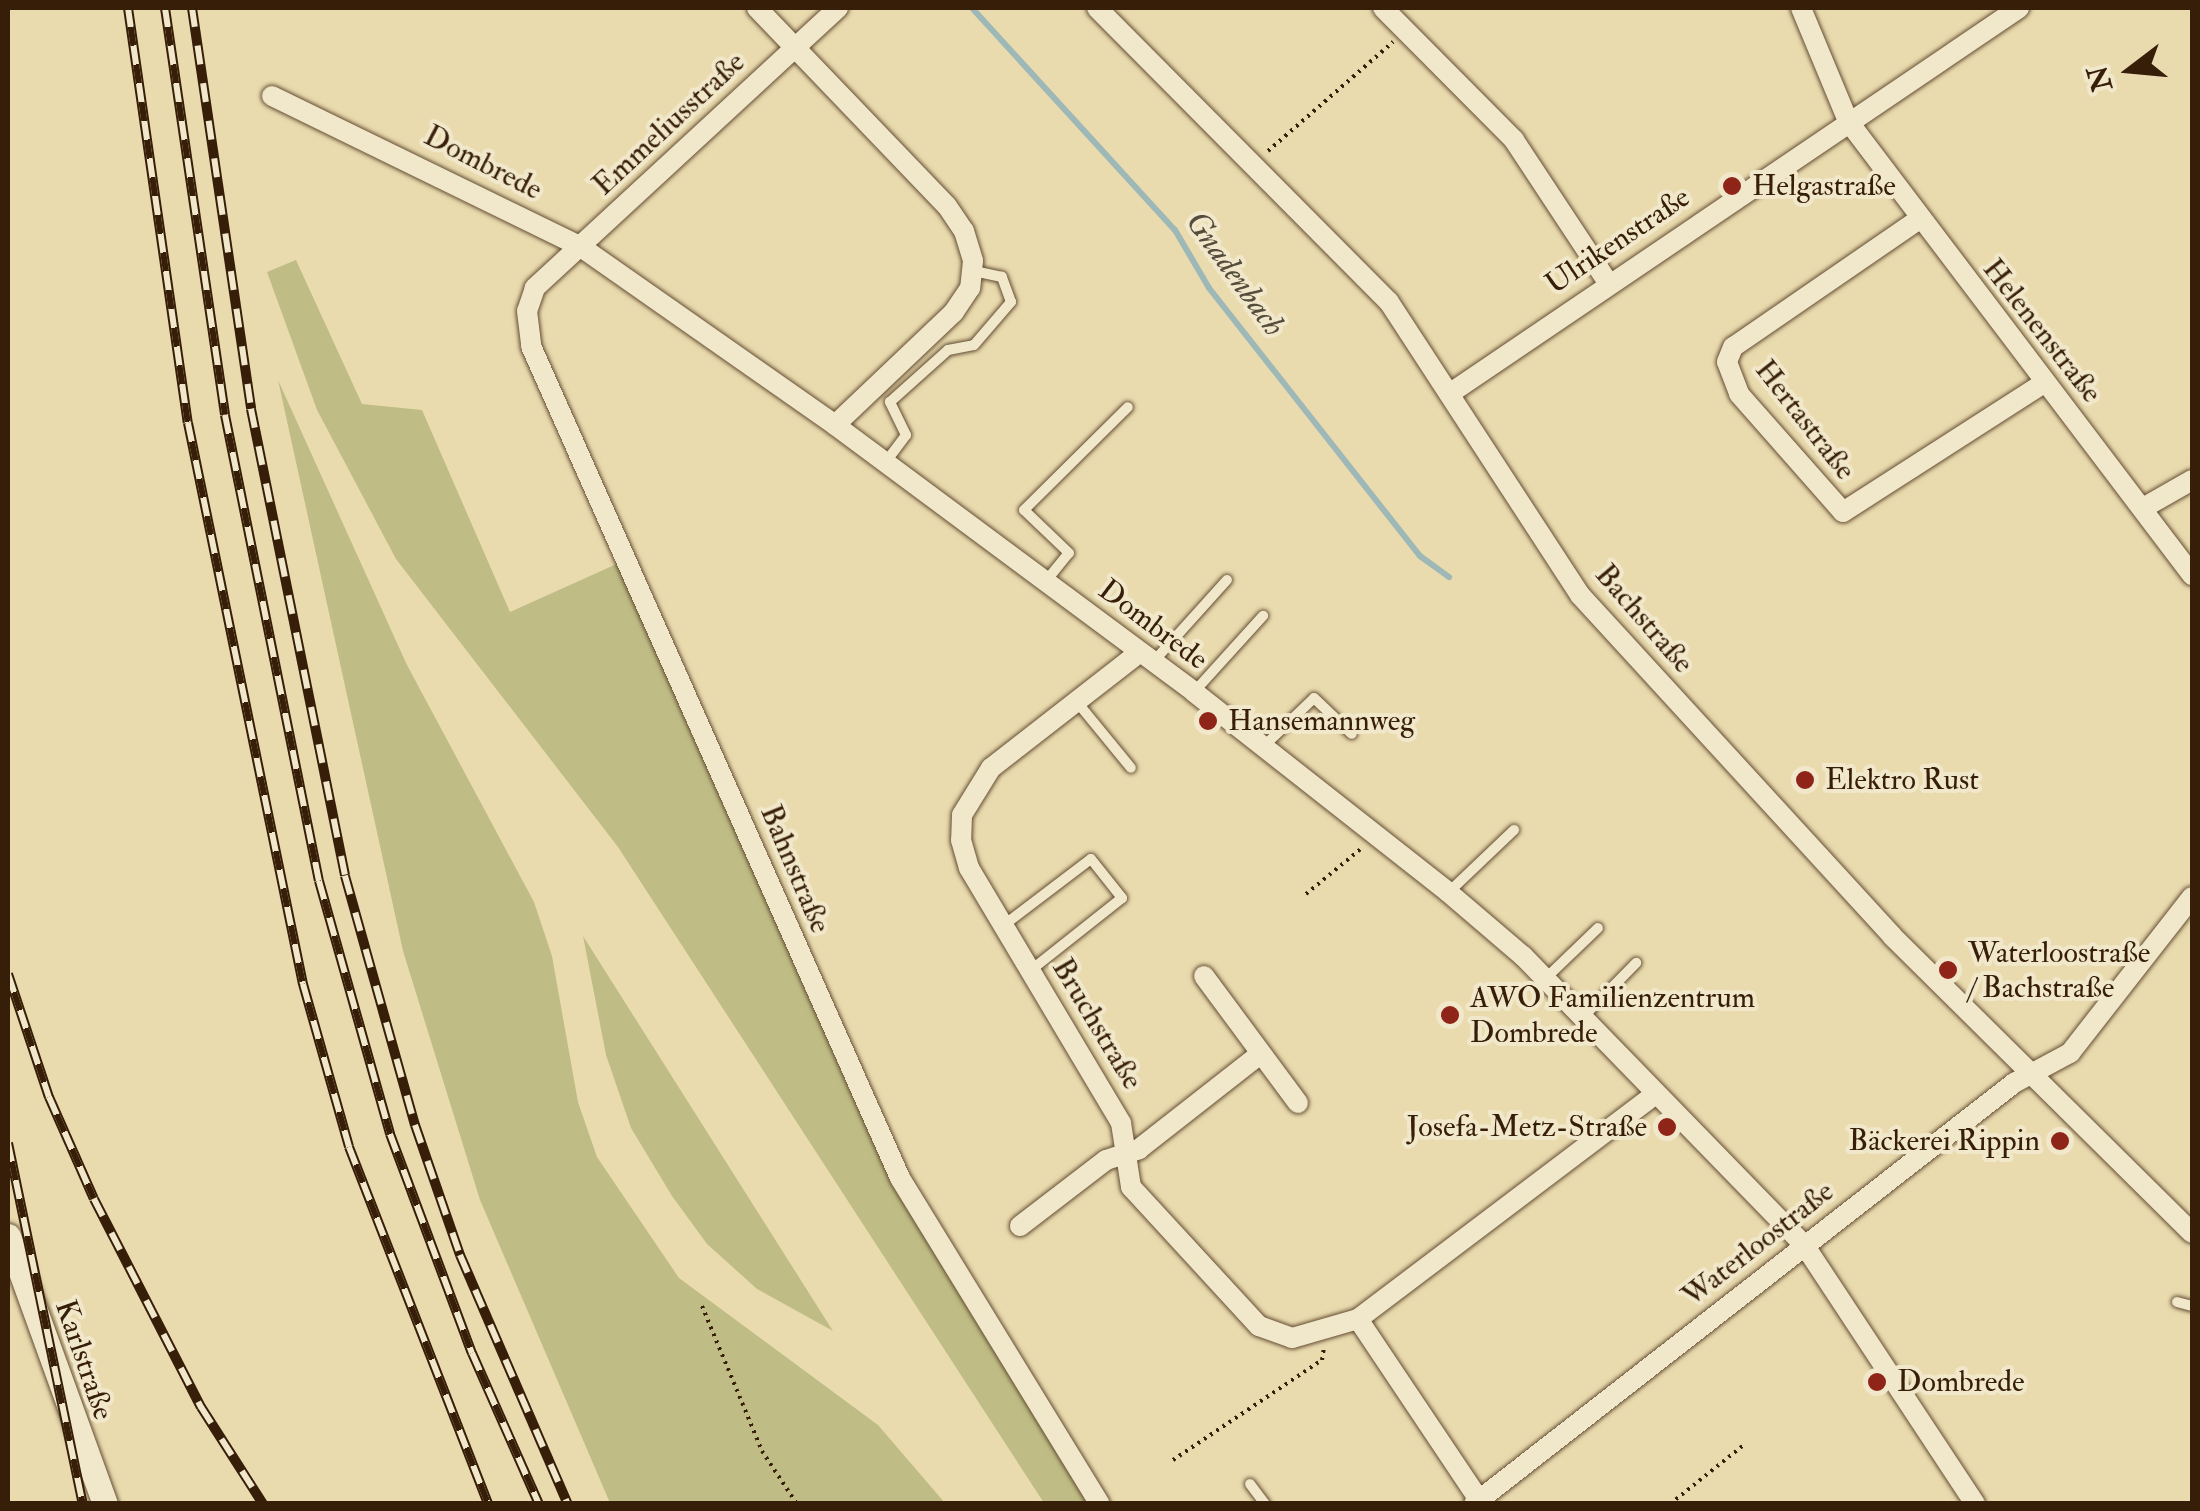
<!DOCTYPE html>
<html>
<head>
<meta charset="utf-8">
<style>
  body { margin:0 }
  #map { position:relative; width:2200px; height:1511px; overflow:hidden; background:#eadbaf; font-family:"IM FELL Double Pica",serif }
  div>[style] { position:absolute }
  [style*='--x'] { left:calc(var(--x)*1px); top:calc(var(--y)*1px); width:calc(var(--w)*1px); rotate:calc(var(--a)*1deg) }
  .green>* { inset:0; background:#bfbd85 }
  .stream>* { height:6px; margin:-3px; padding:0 3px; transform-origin:3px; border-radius:3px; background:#9db8b6 }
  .path>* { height:4px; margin-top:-2px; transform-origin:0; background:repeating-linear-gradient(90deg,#371e08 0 2.5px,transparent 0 7.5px) }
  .roads { filter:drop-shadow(0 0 2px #644d32) drop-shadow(0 0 2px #644d32) }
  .service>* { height:10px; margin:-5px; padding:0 5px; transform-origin:5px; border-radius:5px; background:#f1e8cb }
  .minor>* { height:20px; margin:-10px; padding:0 10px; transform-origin:10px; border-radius:10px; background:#f1e8cb }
  .tertiary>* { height:25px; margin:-12.5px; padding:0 12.5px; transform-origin:12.5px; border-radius:12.5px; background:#f1e8cb }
  .rail>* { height:10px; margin-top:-5px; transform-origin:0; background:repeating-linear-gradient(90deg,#f1e8cb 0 19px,#371e08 0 38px); box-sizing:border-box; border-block:2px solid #371e08 }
  .dots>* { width:28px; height:28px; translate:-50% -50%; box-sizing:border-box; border:5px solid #f1e8cb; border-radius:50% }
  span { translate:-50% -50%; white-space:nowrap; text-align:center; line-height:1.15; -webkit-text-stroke:8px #f1e8cb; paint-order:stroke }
  .street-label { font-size:30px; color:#371e08 }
  .poi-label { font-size:30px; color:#371e08 }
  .left { translate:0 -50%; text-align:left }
  .right { translate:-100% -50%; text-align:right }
  .water-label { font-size:32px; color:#564c3c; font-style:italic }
  .frame { position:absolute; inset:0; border:10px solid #371e08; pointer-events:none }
  .north { position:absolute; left:2080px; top:20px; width:100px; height:100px; -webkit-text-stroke:8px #f1e8cb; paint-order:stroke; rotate:254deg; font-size:28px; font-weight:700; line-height:40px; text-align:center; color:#371e08 }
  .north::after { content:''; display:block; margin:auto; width:35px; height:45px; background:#371e08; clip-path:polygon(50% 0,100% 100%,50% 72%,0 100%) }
</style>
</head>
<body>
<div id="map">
  <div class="green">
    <i style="clip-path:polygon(296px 260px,362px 404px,422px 410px,510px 612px,621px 562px,900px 1178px,1098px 1503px,1044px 1503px,618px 847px,396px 559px,317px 410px,267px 272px)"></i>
    <i style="clip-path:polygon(278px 380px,407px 665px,534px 902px,552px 956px,578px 1102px,597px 1157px,679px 1278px,878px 1425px,945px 1503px,610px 1503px,480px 1200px,403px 951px)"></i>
    <i style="clip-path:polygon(583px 936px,833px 1331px,757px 1289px,707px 1244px,672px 1196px,631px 1128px,606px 1055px)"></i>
  </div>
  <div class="stream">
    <i style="--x:972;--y:8;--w:301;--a:47.6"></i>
    <i style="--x:1175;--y:230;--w:67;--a:59.6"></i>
    <i style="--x:1209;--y:288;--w:341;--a:51.8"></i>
    <i style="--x:1420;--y:556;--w:36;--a:36"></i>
  </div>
  <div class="path">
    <i style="--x:1268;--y:151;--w:166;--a:-41.1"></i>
    <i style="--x:1306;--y:894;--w:74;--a:-39.5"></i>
    <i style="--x:702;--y:1306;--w:157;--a:67.5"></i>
    <i style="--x:762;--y:1451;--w:64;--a:56.6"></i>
    <i style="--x:1173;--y:1460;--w:179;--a:-33.9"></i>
    <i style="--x:1322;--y:1360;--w:12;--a:-81"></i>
    <i style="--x:1670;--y:1504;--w:96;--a:-38.7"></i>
  </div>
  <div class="roads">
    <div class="service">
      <i style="--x:885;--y:463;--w:35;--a:-53"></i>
      <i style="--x:906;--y:435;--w:37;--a:-116"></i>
      <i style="--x:890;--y:402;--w:78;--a:-41.9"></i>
      <i style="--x:948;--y:350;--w:26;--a:-11"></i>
      <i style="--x:974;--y:345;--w:57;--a:-49.3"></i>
      <i style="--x:1011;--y:302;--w:27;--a:-110"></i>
      <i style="--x:1002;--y:277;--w:30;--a:-168"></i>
      <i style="--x:1046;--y:581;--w:36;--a:-51"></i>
      <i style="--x:1069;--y:553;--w:62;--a:-136.3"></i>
      <i style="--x:1024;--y:510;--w:146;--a:-44.7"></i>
      <i style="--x:1154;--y:661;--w:109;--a:-48"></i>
      <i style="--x:1194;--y:692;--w:103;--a:-47.8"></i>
      <i style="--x:1077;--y:702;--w:85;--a:50.7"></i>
      <i style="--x:1264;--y:746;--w:69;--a:-43.8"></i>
      <i style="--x:1314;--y:698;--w:52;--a:43.5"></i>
      <i style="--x:1449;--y:892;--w:90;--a:-43.6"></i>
      <i style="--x:1004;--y:925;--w:109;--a:-37.2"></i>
      <i style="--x:1091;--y:859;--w:50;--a:51.5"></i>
      <i style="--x:1122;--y:898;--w:117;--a:141.6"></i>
      <i style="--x:1546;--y:978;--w:72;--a:-43.9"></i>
      <i style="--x:1583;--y:1017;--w:76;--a:-45.5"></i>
      <i style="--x:2177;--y:1302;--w:16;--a:15"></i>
      <i style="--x:1250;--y:1484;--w:25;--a:53"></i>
    </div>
    <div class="minor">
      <i style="--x:757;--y:8;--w:274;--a:46.2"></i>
      <i style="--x:947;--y:206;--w:30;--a:56"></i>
      <i style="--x:964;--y:231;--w:31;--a:73"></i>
      <i style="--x:973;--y:261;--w:27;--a:96"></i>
      <i style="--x:970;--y:288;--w:29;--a:124"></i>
      <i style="--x:954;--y:312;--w:164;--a:136.5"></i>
      <i style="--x:838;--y:8;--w:413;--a:137.3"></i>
      <i style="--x:535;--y:288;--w:24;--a:109"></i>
      <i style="--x:527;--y:311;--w:35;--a:83"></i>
      <i style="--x:531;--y:346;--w:910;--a:66.08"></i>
      <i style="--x:900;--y:1178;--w:382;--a:58.5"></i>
      <i style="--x:1097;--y:8;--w:414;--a:45.2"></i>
      <i style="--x:1389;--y:302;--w:350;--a:56.9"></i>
      <i style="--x:1580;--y:595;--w:462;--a:47.5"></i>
      <i style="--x:1892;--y:936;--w:422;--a:44.7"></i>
      <i style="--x:1383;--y:8;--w:186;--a:45.2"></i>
      <i style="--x:1514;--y:140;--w:173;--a:56.6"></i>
      <i style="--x:1801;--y:8;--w:122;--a:67.4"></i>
      <i style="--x:1848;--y:121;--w:570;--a:52.85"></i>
      <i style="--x:272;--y:96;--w:344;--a:26"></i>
      <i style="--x:581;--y:247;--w:310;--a:35"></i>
      <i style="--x:835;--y:425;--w:447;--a:36.6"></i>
      <i style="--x:1194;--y:692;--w:323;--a:38.2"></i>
      <i style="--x:1448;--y:892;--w:99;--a:40.5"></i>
      <i style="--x:1523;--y:956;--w:405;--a:45.8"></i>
      <i style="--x:1805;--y:1246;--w:309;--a:56.6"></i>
      <i style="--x:1918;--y:220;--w:224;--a:145.5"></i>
      <i style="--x:1733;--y:347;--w:16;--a:112"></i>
      <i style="--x:1727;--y:362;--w:34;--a:69"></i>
      <i style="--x:1739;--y:394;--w:157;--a:48.6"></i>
      <i style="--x:1843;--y:512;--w:239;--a:-32.7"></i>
      <i style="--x:1452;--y:392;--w:685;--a:-34.11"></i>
      <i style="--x:2143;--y:508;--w:56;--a:-29.7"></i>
      <i style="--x:1140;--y:652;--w:189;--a:142.1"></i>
      <i style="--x:991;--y:768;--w:55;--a:121.7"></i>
      <i style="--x:962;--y:815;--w:25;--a:92"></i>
      <i style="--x:961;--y:840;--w:29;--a:74"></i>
      <i style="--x:969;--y:868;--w:297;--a:59.2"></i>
      <i style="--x:1121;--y:1123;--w:65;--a:81.1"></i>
      <i style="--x:1131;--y:1187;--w:189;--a:47.4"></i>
      <i style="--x:1259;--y:1326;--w:35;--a:20"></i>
      <i style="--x:1292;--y:1338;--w:69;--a:-16.1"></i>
      <i style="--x:1358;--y:1319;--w:373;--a:-37.1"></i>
      <i style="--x:1204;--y:976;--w:158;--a:53.5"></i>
      <i style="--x:1020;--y:1226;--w:108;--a:-37.5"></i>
      <i style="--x:1106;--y:1160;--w:35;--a:-18"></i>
      <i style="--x:1139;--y:1149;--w:154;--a:-38.1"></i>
      <i style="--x:1358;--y:1319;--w:223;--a:56.2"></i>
      <i style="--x:1474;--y:1504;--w:685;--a:-37.94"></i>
      <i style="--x:2014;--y:1083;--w:64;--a:-28.2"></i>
      <i style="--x:2070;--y:1053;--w:198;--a:-52"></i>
    </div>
    <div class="tertiary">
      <i style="--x:8;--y:1236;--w:285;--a:70.1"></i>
    </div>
  </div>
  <div class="rail">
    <i style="--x:128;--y:8;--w:419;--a:81.8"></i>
    <i style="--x:188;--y:423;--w:573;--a:78.42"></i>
    <i style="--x:303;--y:984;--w:169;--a:74.2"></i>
    <i style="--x:349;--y:1147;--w:383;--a:68.7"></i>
    <i style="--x:165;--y:8;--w:411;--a:81.6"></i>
    <i style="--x:225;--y:415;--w:475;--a:78.6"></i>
    <i style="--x:319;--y:881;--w:263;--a:74.3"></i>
    <i style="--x:390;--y:1134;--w:234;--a:69.5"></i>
    <i style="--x:472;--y:1353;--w:165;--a:66.1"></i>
    <i style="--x:192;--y:8;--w:405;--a:81.6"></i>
    <i style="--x:251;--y:409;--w:476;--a:78.6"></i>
    <i style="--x:345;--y:876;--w:259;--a:74.3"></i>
    <i style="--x:415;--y:1125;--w:138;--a:70.9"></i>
    <i style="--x:460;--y:1255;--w:271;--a:66.6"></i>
    <i style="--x:8;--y:974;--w:130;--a:71.6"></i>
    <i style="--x:49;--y:1097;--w:111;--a:66.2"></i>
    <i style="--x:94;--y:1199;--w:234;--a:62.8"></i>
    <i style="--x:201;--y:1407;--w:115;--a:57.4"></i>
    <i style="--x:8;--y:1143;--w:369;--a:78.3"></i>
  </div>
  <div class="dots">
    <i style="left:1732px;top:186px;background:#8f2418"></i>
    <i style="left:1208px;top:721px;background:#8f2418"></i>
    <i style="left:1805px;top:780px;background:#8f2418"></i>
    <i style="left:1948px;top:970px;background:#8f2418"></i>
    <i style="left:1450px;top:1015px;background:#8f2418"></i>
    <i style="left:1667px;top:1127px;background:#8f2418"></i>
    <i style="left:2060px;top:1141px;background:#8f2418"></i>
    <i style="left:1877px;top:1382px;background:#8f2418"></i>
  </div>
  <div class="street-label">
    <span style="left:669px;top:124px;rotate:-43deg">Emmeliusstraße</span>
    <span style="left:483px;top:163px;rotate:27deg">Dombrede</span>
    <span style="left:1618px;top:241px;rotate:-34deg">Ulrikenstraße</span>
    <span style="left:2042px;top:331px;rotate:52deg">Helenenstraße</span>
    <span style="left:1805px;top:420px;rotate:52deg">Hertastraße</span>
    <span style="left:1644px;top:619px;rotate:49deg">Bachstraße</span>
    <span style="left:1153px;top:625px;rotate:37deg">Dombrede</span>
    <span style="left:795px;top:869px;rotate:67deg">Bahnstraße</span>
    <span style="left:1097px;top:1024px;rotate:59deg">Bruchstraße</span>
    <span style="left:1758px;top:1244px;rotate:-38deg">Waterloostraße</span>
    <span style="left:84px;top:1360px;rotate:71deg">Karlstraße</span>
  </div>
  <div class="poi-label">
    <span class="left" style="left:1752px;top:186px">Helgastraße</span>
    <span class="left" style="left:1228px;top:721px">Hansemannweg</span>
    <span class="left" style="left:1825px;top:780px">Elektro Rust</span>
    <span class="left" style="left:1968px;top:970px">Waterloostraße<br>/ Bachstraße</span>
    <span class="left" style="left:1470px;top:1015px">AWO Familienzentrum<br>Dombrede</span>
    <span class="right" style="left:1647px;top:1127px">Josefa-Metz-Straße</span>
    <span class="right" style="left:2040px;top:1141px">Bäckerei Rippin</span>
    <span class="left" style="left:1897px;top:1382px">Dombrede</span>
  </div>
  <div class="water-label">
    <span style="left:1235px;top:274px;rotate:54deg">Gnadenbach</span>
  </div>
  <div class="frame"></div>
  <div class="north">N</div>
</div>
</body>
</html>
